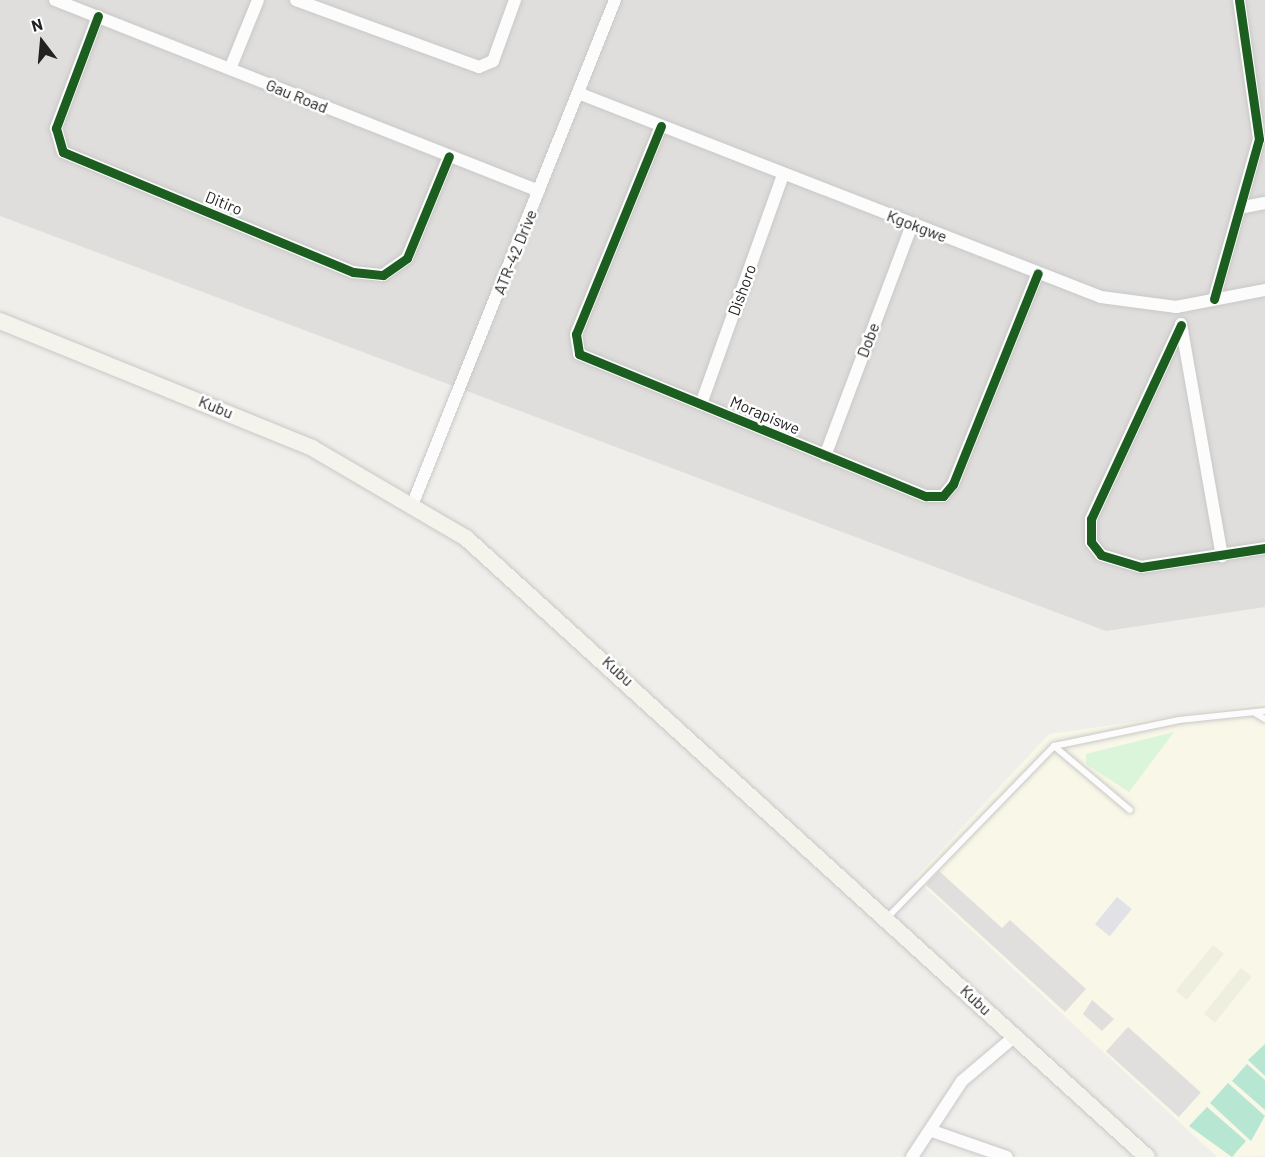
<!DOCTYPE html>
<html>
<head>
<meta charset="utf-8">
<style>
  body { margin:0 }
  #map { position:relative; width:1265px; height:1157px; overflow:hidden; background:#f0eeeb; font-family:Barlow,sans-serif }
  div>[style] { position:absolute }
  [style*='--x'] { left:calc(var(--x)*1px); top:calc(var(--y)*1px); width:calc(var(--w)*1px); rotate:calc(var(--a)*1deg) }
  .residential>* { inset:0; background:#dfdedc }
  .education>* { inset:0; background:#f8f7e8 }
  .farmland>* { inset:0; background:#efefdf; transform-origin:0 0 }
  .park>* { inset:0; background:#daf5da }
  .pitch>* { inset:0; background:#b7e6d2 }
  .parking>* { inset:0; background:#e0dfde; transform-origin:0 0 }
  .plaza>* { inset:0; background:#e2e1e5; transform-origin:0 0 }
  .roads { filter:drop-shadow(0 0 2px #c9c8c7) drop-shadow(0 0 2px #c9c8c7) }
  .service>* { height:6px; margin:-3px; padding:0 3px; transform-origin:3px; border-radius:3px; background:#fdfcfc }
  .minor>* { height:12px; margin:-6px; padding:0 6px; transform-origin:6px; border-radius:6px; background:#fdfcfc }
  .secondary>* { height:16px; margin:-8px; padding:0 8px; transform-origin:8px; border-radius:8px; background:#f4f4ed }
  .cycleway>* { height:9px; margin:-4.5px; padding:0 4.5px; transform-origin:4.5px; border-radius:4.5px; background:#1b5e20 }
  span { translate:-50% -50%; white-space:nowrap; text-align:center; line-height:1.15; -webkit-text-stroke:5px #fff; paint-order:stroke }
  .street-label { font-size:16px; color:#222 }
  .north { position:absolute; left:12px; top:12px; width:60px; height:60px; -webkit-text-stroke:4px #fff; paint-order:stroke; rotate:344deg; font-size:16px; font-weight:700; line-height:24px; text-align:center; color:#222 }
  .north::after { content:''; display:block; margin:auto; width:21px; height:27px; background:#222; clip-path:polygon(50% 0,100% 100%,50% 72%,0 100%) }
</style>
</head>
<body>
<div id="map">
  <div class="residential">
    <i style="clip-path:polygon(0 0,1265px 0,1265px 607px,1106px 631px,0 216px)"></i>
  </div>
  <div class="education">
    <i style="clip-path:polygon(1265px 703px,1265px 1156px,1217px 1157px,915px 878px,1049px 734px)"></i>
  </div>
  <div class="farmland">
    <i style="left:1213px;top:945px;width:14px;height:59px;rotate:39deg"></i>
    <i style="left:1241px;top:968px;width:14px;height:59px;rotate:39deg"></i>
  </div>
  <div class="park">
    <i style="clip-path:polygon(1174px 732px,1129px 792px,1086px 764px,1086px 754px)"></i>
  </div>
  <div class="pitch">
    <i style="clip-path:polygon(1265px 1044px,1265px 1076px,1248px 1060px)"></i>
    <i style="clip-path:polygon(1247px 1064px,1265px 1080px,1265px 1110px,1232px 1081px)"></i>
    <i style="clip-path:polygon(1228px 1083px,1265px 1116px,1251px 1141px,1210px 1103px)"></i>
    <i style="clip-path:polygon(1207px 1107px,1246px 1141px,1232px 1157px,1189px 1126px)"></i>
  </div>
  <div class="parking">
    <i style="clip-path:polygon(939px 871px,1002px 928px,1010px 920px,1086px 989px,1065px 1012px,926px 885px)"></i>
    <i style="clip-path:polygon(1092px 1000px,1114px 1019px,1102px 1031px,1083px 1014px)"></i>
    <i style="left:1128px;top:1027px;width:98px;height:33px;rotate:42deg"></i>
  </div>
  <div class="plaza">
    <i style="left:1117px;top:897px;width:19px;height:35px;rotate:39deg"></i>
  </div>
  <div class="roads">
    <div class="service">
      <i style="--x:1255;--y:713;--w:12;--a:31"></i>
      <i style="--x:1054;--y:746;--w:99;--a:40.1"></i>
      <i style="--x:887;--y:918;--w:240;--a:-45.8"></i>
      <i style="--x:1054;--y:746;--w:128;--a:-11.7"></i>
      <i style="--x:1179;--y:720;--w:86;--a:-6"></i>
    </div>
    <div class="minor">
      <i style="--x:55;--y:0;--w:520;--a:21.54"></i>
      <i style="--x:296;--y:0;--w:195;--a:20.1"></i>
      <i style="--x:479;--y:67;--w:15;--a:-23"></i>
      <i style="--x:493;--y:61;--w:65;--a:-70.2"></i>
      <i style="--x:98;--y:16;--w:120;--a:110.6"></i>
      <i style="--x:56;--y:128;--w:25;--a:74"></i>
      <i style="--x:63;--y:152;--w:314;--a:22.5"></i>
      <i style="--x:353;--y:272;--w:30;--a:6"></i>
      <i style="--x:383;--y:275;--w:29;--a:-35"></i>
      <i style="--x:407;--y:258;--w:110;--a:-67.6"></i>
      <i style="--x:230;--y:69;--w:74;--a:-67.9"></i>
      <i style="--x:578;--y:93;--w:561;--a:21.31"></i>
      <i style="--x:1101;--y:297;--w:76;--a:7.6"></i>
      <i style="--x:1176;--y:307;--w:91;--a:-10.8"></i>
      <i style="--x:661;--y:126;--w:225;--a:112.2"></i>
      <i style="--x:576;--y:334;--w:20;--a:81"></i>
      <i style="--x:579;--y:354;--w:375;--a:22.3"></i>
      <i style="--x:926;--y:496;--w:17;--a:0"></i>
      <i style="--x:943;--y:496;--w:16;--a:-50"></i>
      <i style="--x:953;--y:484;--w:227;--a:-68.1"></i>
      <i style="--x:1244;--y:207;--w:21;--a:-11"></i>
      <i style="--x:1214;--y:299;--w:166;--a:-74.3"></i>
      <i style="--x:1259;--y:139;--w:140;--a:-98.2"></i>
      <i style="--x:1181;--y:324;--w:236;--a:80"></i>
      <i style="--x:1181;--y:325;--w:214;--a:114.9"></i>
      <i style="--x:1091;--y:519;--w:23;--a:90"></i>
      <i style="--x:1091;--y:542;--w:16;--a:52"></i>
      <i style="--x:1101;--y:555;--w:42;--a:16.7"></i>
      <i style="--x:1141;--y:567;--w:125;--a:-8.7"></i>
      <i style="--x:701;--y:404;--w:243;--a:-70.3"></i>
      <i style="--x:825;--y:456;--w:248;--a:-69.4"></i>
      <i style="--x:413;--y:503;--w:542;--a:-68.12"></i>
      <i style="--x:932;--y:1131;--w:79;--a:19.1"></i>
      <i style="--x:912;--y:1157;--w:91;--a:-56.7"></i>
      <i style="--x:962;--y:1081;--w:70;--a:-40.3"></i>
    </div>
    <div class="secondary">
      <i style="--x:0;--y:321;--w:337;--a:22.1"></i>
      <i style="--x:312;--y:448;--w:178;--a:30.3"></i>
      <i style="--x:466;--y:538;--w:920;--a:42.27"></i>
    </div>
  </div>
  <div class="cycleway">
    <i style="--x:98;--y:16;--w:120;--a:110.6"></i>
    <i style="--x:56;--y:128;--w:25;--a:74"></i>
    <i style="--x:63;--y:152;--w:314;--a:22.5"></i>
    <i style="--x:353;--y:272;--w:30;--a:6"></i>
    <i style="--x:383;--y:275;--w:29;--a:-35"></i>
    <i style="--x:407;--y:258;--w:110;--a:-67.6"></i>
    <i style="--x:661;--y:126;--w:225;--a:112.2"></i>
    <i style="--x:576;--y:334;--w:20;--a:81"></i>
    <i style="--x:579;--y:354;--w:375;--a:22.3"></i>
    <i style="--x:926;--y:496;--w:17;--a:0"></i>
    <i style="--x:943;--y:496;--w:16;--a:-50"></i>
    <i style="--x:953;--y:484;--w:227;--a:-68.1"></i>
    <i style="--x:1214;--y:299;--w:166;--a:-74.3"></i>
    <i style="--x:1259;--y:139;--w:140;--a:-98.2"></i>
    <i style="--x:1181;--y:325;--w:214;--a:114.9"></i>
    <i style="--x:1091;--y:519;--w:23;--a:90"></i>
    <i style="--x:1091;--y:542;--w:16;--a:52"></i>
    <i style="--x:1101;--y:555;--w:42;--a:16.7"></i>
    <i style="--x:1141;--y:567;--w:125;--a:-8.7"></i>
  </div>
  <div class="street-label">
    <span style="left:297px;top:96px;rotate:22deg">Gau Road</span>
    <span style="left:224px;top:203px;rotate:22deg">Ditiro</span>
    <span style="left:917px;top:226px;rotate:21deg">Kgokgwe</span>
    <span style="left:515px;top:252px;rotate:-68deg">ATR-42 Drive</span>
    <span style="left:742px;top:290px;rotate:-70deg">Dishoro</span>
    <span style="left:868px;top:340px;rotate:-69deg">Dobe</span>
    <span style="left:216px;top:407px;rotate:22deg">Kubu</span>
    <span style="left:765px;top:415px;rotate:23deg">Morapiswe</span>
    <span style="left:618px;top:671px;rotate:42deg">Kubu</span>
    <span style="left:976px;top:1000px;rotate:43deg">Kubu</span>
  </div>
  <div class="north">N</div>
</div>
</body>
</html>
